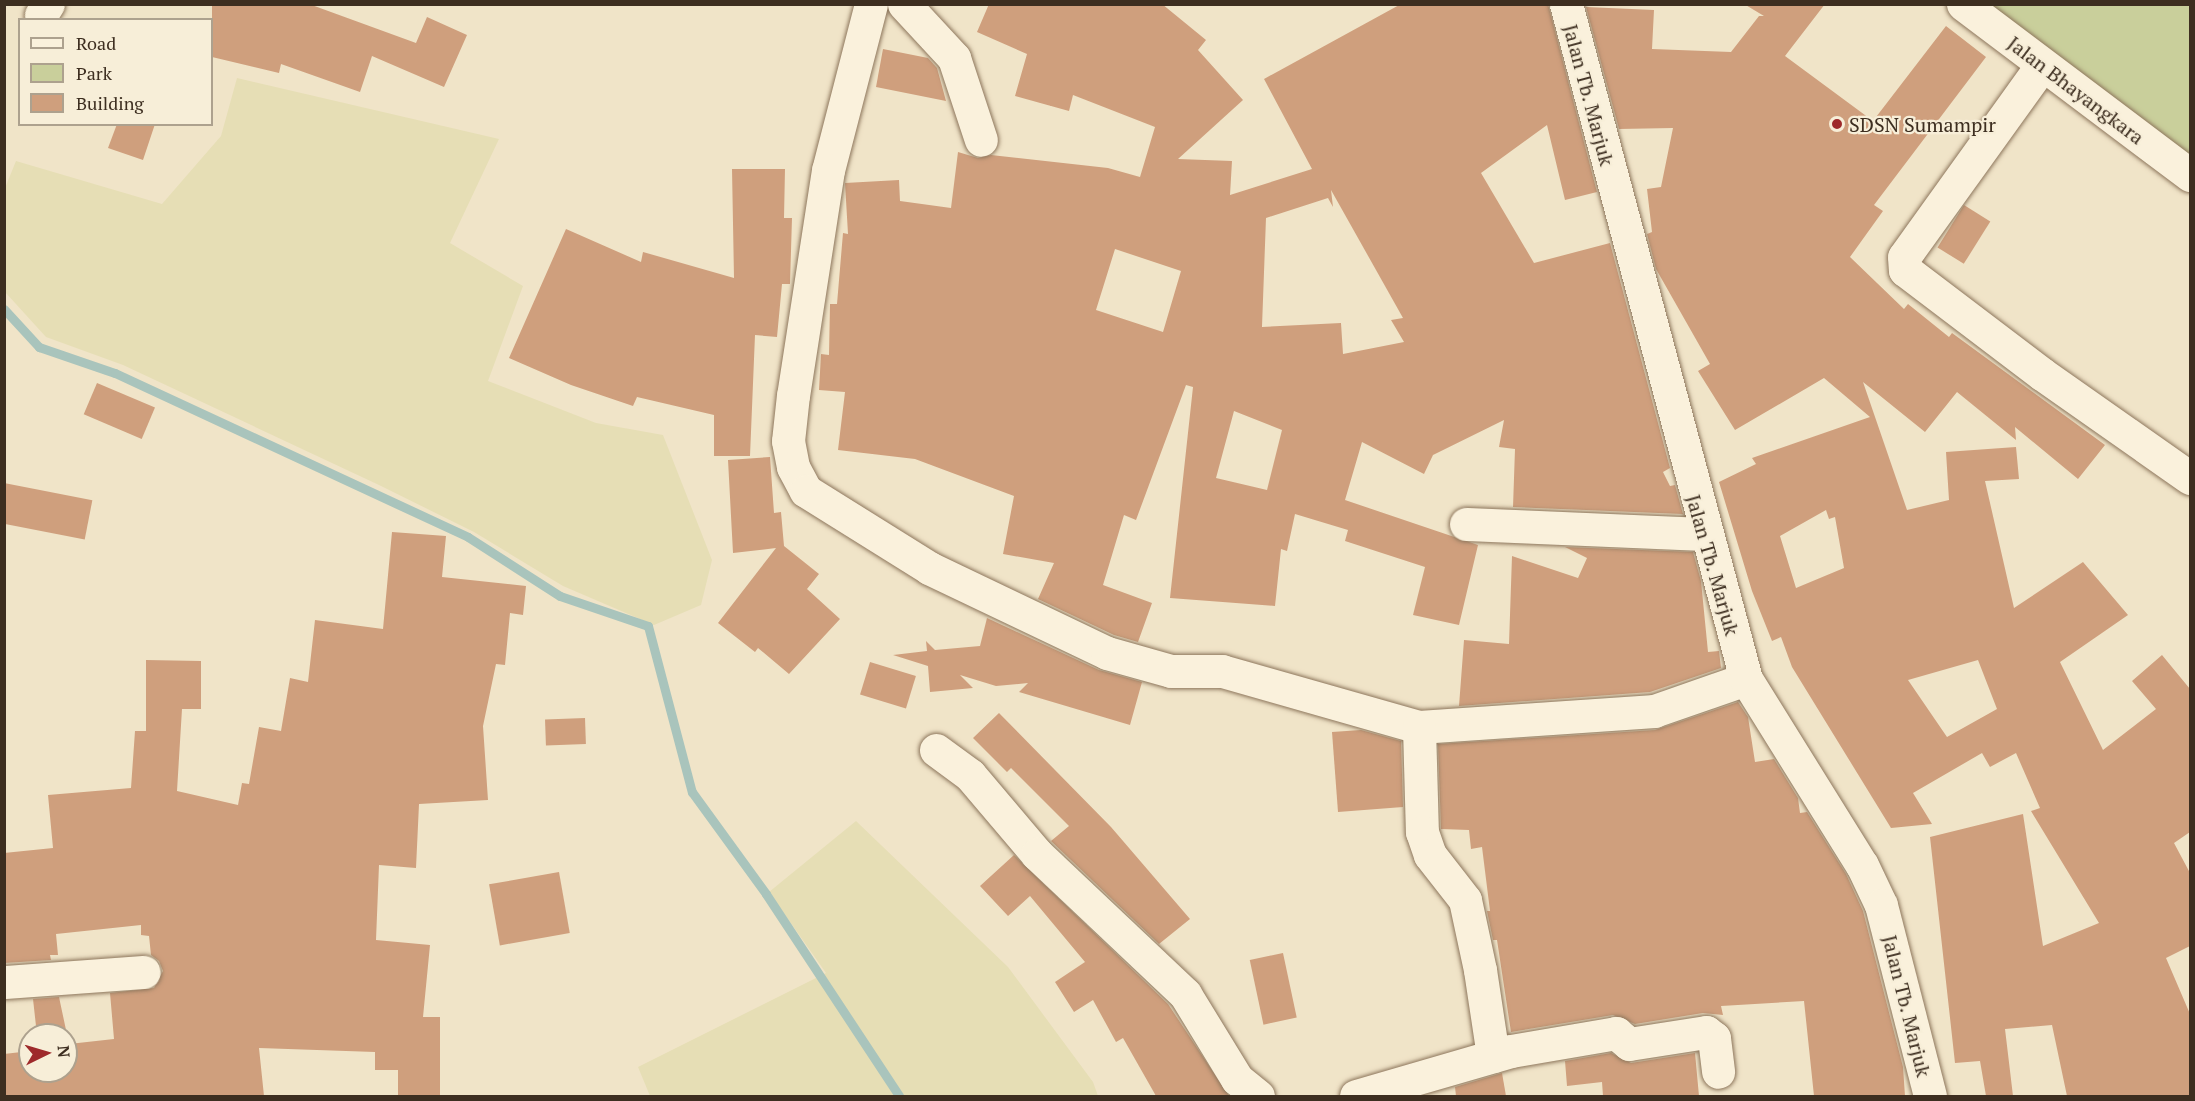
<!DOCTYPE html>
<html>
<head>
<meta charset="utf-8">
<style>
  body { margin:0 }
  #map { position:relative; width:2195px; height:1101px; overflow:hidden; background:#f0e4c8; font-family:"PT Serif",serif }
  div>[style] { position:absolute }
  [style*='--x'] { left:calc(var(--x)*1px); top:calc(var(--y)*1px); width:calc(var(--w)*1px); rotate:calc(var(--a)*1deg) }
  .farmland>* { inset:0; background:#e6deb5 }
  .green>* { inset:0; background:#c9cf9b }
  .stream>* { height:9px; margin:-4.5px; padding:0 4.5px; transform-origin:4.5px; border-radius:4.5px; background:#a9c4bc }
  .building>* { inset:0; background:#cf9f7d; transform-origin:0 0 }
  .roads { filter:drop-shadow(0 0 2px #8d765c) drop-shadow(0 0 2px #8d765c) }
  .minor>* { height:33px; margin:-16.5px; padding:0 16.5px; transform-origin:16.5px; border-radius:16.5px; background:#faf1dc }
  .dots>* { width:16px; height:16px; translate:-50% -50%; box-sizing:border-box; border:3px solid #f7eed8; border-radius:50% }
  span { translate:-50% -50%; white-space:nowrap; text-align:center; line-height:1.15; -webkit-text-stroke:4.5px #f7eed8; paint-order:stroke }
  .street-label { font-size:20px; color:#3d2e20 }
  .poi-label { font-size:20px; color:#3d2e20 }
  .left { translate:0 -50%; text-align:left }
  .frame { position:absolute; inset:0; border:6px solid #3d2e20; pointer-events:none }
  .legend { position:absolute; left:18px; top:18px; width:195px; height:108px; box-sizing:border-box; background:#f7eed8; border:2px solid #ada18e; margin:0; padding:8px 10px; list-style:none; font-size:18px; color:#3d2e20 }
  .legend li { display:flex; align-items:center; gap:12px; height:30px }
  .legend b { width:30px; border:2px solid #ada18e }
  .north { position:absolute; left:18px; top:1023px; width:60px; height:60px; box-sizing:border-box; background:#f7eed8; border:2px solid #ada18e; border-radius:50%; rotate:85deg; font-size:16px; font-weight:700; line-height:24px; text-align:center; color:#3d2e20 }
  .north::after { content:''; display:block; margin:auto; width:21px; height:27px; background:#9e2a2b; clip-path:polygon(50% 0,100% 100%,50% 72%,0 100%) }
</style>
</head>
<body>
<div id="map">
  <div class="farmland">
    <i style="clip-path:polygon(237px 78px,499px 139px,450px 243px,523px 286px,488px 381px,596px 423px,663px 435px,712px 560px,701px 605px,654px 625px,563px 586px,474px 532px,379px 485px,123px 365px,46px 337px,5px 292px,5px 188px,16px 161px,162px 204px,221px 136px)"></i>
    <i style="clip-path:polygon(856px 821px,1008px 967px,1093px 1082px,1098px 1096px,650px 1096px,638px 1067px,826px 973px,769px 892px)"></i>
  </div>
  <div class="green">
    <i style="clip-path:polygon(1979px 5px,2190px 5px,2190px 158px)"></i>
  </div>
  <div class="stream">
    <i style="--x:4;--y:309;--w:52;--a:47.4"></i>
    <i style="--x:39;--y:347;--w:80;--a:18.9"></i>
    <i style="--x:115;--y:373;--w:389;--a:24.9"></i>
    <i style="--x:468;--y:537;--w:109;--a:32.7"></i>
    <i style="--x:560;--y:596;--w:93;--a:18.8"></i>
    <i style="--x:648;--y:626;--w:172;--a:75.2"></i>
    <i style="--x:692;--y:792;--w:126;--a:54"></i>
    <i style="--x:766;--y:894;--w:242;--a:56.6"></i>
  </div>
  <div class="building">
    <i style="clip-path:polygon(212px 4px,309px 4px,416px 43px,427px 17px,467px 35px,444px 87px,372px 56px,360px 92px,281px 64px,279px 73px,212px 57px)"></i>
    <i style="clip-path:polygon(evenodd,989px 4px,1162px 4px,1206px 40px,1198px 50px,1243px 100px,1178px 159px,1232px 161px,1230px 195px,1312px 169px,1264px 79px,1401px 4px,1548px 4px,1597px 192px,1565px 200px,1547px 125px,1481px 173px,1534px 263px,1610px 243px,1670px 468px,1663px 472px,1670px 486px,1675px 485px,1683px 514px,1513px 507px,1515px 449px,1499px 447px,1504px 420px,1433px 455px,1424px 474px,1362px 442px,1345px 500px,1478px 545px,1459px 625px,1413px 615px,1425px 567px,1345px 541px,1348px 530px,1295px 514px,1287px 551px,1281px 549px,1275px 606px,1170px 598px,1193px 387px,1186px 385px,1136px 520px,1124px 515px,1103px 585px,1152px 603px,1138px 642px,1114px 635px,1038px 599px,1054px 563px,1003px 554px,1014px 496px,915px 459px,838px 450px,845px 392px,819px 390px,821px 354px,829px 355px,830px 304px,837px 304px,843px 233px,848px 234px,845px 183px,899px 180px,900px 201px,951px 208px,958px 152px,978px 158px,991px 155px,1108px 168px,1140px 177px,1155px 127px,1073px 95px,1069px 111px,1015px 96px,1027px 54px,977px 32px,989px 4px,1331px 190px,1403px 318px,1391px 320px,1404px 342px,1343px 354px,1341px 323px,1262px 327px,1266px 218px,1328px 198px,1333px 207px,1331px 190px,989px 4px,1115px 249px,1181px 271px,1163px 332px,1096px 310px,1115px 249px,989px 4px,1234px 411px,1282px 430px,1267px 490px,1216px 478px,1234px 411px)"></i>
    <i style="clip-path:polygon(evenodd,1744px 4px,1825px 4px,1785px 56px,1873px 121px,1946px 26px,1986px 57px,1874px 205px,1883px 211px,1850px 257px,1904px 309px,1908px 304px,1949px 337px,1952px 333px,2105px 445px,2078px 479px,2015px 427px,2016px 440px,1957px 392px,1925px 432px,1863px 382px,1907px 510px,1949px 500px,1946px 452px,2016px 447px,2019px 479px,1985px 481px,2014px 608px,2083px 562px,2128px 615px,2060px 662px,2103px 750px,2156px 709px,2132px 681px,2162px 655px,2190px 689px,2190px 832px,2174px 843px,2190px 873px,2190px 946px,2166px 958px,2190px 1014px,2190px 1096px,2067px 1096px,2052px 1025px,2005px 1029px,2013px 1096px,1986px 1096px,1980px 1061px,1955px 1063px,1930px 837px,2023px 814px,2043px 946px,2099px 923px,2031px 811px,2040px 808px,2016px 753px,1990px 767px,1982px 753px,1913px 793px,1932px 824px,1891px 828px,1792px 667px,1781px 637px,1772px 641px,1752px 591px,1719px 482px,1756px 464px,1752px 458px,1870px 417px,1824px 378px,1735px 430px,1698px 371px,1710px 364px,1656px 269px,1647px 234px,1652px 232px,1647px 189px,1661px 187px,1673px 128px,1619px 129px,1586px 7px,1654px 10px,1652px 49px,1731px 52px,1759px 16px,1764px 16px,1744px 4px,1826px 510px,1829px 519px,1835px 517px,1844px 568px,1796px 588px,1780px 536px,1826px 510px,1744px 4px,1978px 660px,1997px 709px,1947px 737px,1908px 680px,1978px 660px)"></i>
    <i style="clip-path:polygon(883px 49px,928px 58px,937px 68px,946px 101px,876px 87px)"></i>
    <i style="clip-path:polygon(117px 124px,155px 124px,143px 160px,108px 148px)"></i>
    <i style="clip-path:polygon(732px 169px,785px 169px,784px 218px,792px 218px,790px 284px,782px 284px,777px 337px,755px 335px,750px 456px,714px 456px,714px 415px,637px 397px,633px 406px,571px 385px,509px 358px,566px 229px,641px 262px,643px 252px,734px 278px)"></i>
    <i style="left:1964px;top:205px;width:31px;height:50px;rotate:32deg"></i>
    <i style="left:97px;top:383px;width:63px;height:34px;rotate:23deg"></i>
    <i style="clip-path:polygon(770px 457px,774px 513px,781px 512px,784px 546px,819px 574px,807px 589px,840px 619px,789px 674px,758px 648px,755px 652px,718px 623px,776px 548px,733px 553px,728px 460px)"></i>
    <i style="left:4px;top:483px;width:90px;height:40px;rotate:11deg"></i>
    <i style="clip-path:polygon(392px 532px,446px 536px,442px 577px,526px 586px,523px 615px,510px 613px,505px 665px,496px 664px,483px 726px,488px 800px,419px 804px,416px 868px,379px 865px,376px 940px,430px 945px,423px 1017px,440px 1017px,440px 1096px,398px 1096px,398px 1070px,375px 1070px,375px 1052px,259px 1048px,264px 1096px,4px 1096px,4px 1054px,30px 1051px,30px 1071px,66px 1071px,66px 1035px,37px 1035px,33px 999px,59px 997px,69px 1044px,114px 1039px,110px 993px,154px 988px,163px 971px,159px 961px,151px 955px,149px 936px,141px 935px,141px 925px,56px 934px,58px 955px,50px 955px,51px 960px,4px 963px,4px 853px,53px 848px,48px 795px,131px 788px,135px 731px,146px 731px,146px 660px,201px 661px,201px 709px,182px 709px,177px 791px,238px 805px,242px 783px,249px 784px,259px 727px,281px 731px,290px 678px,308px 682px,315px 620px,383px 629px)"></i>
    <i style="clip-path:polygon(1565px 547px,1693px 552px,1701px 581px,1708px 652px,1719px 651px,1721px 668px,1650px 692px,1459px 706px,1464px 640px,1509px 644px,1512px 556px,1578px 578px,1587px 558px)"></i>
    <i style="clip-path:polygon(987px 618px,1099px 670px,1142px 682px,1130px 725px,1019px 692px,1028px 683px,996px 686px,960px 675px,973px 688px,930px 692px,928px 666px,893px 655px,927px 651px,926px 641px,935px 650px,980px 646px)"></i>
    <i style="left:870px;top:662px;width:48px;height:34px;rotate:17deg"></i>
    <i style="clip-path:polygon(1738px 702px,1748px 717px,1755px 762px,1774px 759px,1798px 798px,1800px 813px,1807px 812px,1846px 874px,1863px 911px,1903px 1067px,1905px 1096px,1814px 1096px,1804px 1001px,1721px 1006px,1723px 1015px,1703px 1013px,1635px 1024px,1613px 1015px,1511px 1032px,1497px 940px,1493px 940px,1487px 911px,1490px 911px,1482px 847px,1471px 849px,1469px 830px,1441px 829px,1438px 744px,1655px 730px)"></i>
    <i style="clip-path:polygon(999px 713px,1111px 827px,1190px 919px,1159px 944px,1051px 841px,1069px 826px,1011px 768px,1007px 772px,973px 738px)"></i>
    <i style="left:585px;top:718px;width:26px;height:40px;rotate:88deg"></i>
    <i style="clip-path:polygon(1361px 730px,1401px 741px,1403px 807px,1338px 812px,1332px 732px)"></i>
    <i style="clip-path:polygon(1014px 855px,1168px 1004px,1229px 1096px,1156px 1096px,1123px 1038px,1116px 1042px,1093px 1000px,1074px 1012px,1055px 982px,1085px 962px,1030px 896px,1008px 916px,980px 886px)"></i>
    <i style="left:559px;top:872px;width:62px;height:71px;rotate:80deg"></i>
    <i style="left:1283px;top:953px;width:66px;height:34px;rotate:78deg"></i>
    <i style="clip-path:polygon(1611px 1053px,1631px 1063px,1695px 1053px,1699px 1096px,1603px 1096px,1602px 1082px,1567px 1086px,1565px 1061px)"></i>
    <i style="clip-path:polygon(1502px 1073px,1506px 1096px,1456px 1096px,1455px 1087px)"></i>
  </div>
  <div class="roads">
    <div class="minor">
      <i style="--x:871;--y:4;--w:171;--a:104.5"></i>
      <i style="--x:828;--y:170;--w:228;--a:98.8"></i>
      <i style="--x:793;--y:395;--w:46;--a:96.2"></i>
      <i style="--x:788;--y:441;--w:26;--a:79"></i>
      <i style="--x:793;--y:467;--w:27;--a:62"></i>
      <i style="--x:806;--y:491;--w:145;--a:32"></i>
      <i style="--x:929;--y:568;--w:197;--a:25.5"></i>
      <i style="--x:1107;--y:653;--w:66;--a:15.7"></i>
      <i style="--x:1171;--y:671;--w:51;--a:0"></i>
      <i style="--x:1222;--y:671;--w:205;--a:15.9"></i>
      <i style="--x:1419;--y:727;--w:236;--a:-3.9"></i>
      <i style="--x:1654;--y:711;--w:97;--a:-19.2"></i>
      <i style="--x:904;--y:4;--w:74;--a:47.2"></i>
      <i style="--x:954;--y:58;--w:86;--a:71.8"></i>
      <i style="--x:1566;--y:4;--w:699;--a:75.07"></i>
      <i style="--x:1746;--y:679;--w:219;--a:58.1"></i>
      <i style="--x:1862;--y:865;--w:44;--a:64.6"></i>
      <i style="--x:1881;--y:905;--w:197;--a:75.6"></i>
      <i style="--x:1963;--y:4;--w:284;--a:37"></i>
      <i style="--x:41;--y:15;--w:13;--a:-58"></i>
      <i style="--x:2042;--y:65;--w:236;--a:125.7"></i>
      <i style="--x:1904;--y:257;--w:13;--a:86"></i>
      <i style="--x:1905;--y:270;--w:172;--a:37.2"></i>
      <i style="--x:2042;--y:374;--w:181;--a:35.1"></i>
      <i style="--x:1466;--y:524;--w:239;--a:2.4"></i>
      <i style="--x:1419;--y:727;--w:105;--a:88.4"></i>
      <i style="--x:1422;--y:832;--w:24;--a:71"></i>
      <i style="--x:1430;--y:855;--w:57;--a:52.1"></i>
      <i style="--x:1465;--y:900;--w:72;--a:77.9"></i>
      <i style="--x:1480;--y:970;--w:87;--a:81.4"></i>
      <i style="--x:936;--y:750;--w:42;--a:36.3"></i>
      <i style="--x:970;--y:775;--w:104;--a:49.7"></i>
      <i style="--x:1037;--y:854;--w:204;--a:43.4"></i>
      <i style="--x:1185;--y:994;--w:100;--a:58.5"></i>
      <i style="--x:1237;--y:1079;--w:27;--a:39"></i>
      <i style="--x:4;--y:982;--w:140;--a:-4.1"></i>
      <i style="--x:1356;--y:1096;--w:161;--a:-16.2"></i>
      <i style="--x:1511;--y:1051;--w:107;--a:-9.7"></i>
      <i style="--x:1616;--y:1033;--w:17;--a:40"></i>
      <i style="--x:1629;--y:1044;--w:78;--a:-8.9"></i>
      <i style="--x:1706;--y:1032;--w:10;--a:37"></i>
      <i style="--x:1714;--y:1038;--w:34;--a:83"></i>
    </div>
  </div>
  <div class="dots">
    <i style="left:1837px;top:124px;background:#9e2a2b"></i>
  </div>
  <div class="street-label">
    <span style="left:2076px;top:90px;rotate:37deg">Jalan Bhayangkara</span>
    <span style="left:1589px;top:95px;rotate:75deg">Jalan Tb. Marjuk</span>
    <span style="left:1713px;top:565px;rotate:74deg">Jalan Tb. Marjuk</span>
    <span style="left:1907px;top:1006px;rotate:76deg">Jalan Tb. Marjuk</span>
  </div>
  <div class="poi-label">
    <span class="left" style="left:1849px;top:124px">SDSN Sumampir</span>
  </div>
  <div class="frame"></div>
  <ul class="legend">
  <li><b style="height:8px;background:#faf1dc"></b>Road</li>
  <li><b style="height:16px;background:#c9cf9b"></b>Park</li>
  <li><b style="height:16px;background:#cf9f7d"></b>Building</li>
  </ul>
  <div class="north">N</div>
</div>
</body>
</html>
